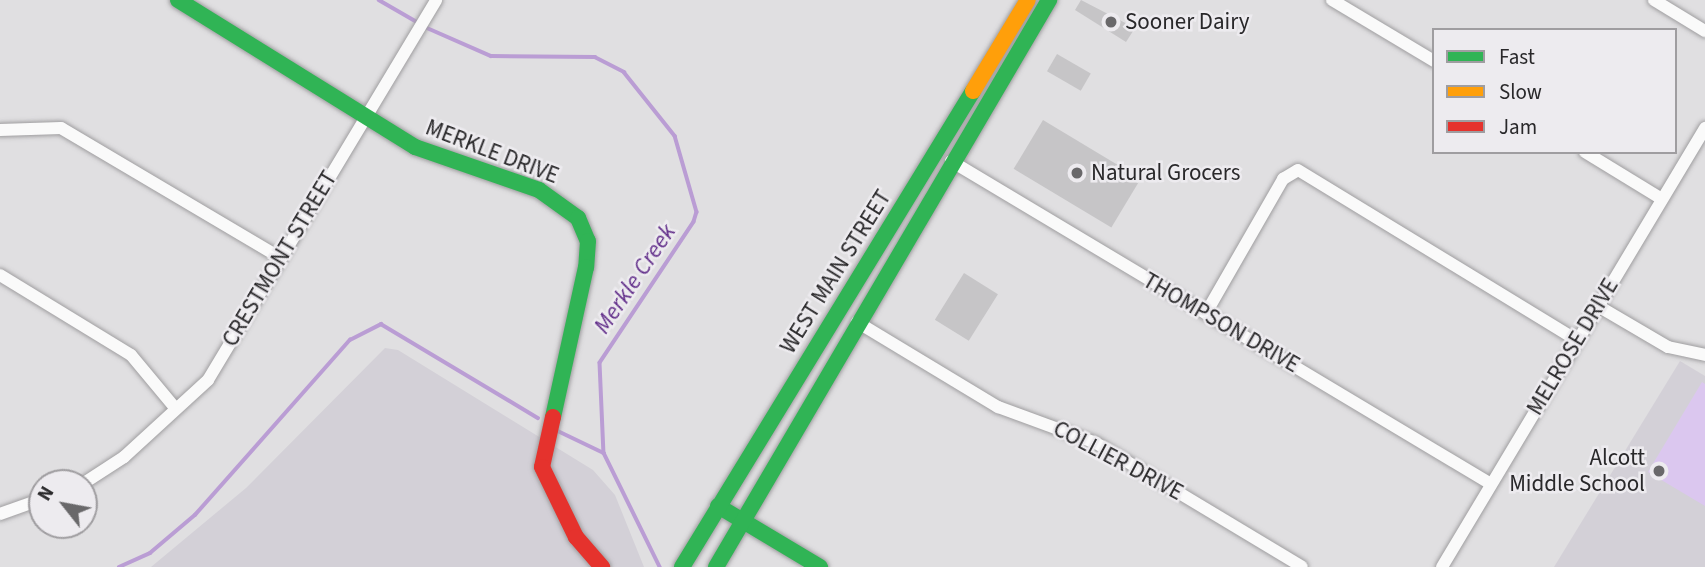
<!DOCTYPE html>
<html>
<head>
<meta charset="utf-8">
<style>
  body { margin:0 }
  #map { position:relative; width:1705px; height:567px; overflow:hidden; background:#e0dfe1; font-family:"Source Sans 3",sans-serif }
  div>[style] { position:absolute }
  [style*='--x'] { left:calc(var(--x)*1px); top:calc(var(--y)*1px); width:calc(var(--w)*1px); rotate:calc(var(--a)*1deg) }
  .built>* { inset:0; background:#d3d0d7 }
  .green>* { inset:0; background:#dbc7ef }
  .stream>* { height:3.5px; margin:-1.75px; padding:0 1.75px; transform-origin:1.75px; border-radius:1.75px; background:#ba9dd4 }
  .building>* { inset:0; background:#c6c5c7; transform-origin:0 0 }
  .roads { filter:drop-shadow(0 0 2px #9f9ea0) drop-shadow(0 0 2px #9f9ea0) }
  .street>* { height:12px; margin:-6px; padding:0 6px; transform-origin:6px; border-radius:6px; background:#fafafa }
  .fast>* { height:16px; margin:-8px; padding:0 8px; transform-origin:8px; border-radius:8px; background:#30b455 }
  .slow>* { height:16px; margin:-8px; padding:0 8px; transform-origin:8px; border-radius:8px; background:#ff9f0a }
  .jam>* { height:16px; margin:-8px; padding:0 8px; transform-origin:8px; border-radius:8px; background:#e5322d }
  .dots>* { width:19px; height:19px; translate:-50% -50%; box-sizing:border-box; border:4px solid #edebef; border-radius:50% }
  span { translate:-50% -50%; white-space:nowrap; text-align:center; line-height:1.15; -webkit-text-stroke:5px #edebef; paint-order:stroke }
  .poi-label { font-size:23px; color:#29282a }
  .left { translate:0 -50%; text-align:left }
  .right { translate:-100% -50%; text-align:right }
  .street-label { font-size:23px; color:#29282a }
  .water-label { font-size:24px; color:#63308b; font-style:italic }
  .legend { position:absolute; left:1432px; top:28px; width:245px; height:126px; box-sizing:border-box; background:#edebef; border:2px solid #9f9da0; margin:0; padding:9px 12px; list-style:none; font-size:21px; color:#29282a }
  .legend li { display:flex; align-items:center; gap:14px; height:35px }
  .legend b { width:35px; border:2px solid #9f9da0 }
  .north { position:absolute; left:28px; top:469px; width:70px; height:70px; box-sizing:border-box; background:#edebef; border:2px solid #9f9da0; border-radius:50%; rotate:301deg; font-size:19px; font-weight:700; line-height:28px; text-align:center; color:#29282a }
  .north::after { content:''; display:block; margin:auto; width:24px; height:32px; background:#69686a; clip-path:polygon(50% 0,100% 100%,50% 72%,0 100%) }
</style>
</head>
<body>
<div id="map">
  <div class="built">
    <i style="clip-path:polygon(385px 348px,398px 350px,593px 470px,615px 495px,644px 567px,151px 567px,246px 488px)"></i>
    <i style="clip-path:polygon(1680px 361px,1705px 376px,1705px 567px,1554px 567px)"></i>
  </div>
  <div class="green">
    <i style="clip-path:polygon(1702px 382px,1705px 384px,1705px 506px,1648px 472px)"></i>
  </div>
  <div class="stream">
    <i style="--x:379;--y:0;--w:46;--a:29.9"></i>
    <i style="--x:425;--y:27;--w:72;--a:23.7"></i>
    <i style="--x:491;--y:56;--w:104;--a:0.6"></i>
    <i style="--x:595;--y:57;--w:33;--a:27"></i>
    <i style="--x:624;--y:72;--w:82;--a:51.4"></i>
    <i style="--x:675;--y:136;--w:79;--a:73.9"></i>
    <i style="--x:697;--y:212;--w:10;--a:107"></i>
    <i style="--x:694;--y:222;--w:169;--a:123.7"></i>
    <i style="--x:600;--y:363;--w:90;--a:87.5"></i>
    <i style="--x:604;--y:453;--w:127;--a:63.8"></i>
    <i style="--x:558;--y:431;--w:51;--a:25.6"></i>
    <i style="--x:119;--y:567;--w:34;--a:-24"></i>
    <i style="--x:150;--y:553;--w:59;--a:-40.2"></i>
    <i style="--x:195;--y:515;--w:234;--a:-48.5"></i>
    <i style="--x:350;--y:340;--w:35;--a:-27"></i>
    <i style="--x:381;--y:324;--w:183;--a:30.9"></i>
  </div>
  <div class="building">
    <i style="clip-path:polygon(1081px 0,1135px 28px,1126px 42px,1075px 10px)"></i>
    <i style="left:1057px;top:54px;width:39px;height:20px;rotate:30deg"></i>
    <i style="left:1043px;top:120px;width:114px;height:57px;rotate:31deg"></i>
    <i style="left:964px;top:273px;width:40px;height:55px;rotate:32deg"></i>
  </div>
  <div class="roads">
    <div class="street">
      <i style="--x:1332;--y:0;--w:119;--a:30.9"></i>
      <i style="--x:1654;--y:0;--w:60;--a:31.3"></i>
      <i style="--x:0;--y:130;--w:61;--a:-1.9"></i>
      <i style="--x:61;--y:128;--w:256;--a:30.6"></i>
      <i style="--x:1585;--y:152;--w:90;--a:31.4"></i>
      <i style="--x:951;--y:161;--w:629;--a:30.89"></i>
      <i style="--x:0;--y:275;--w:153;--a:31.4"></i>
      <i style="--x:131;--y:355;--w:70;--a:50.2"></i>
      <i style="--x:1598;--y:306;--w:81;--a:30.4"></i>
      <i style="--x:1668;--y:347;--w:38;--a:12"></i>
      <i style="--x:1206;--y:313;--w:155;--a:-60.1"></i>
      <i style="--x:1283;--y:179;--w:17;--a:-31"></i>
      <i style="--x:1298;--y:170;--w:327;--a:31.4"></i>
      <i style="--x:857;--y:322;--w:165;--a:31.1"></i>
      <i style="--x:998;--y:407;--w:104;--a:20.2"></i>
      <i style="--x:1096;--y:443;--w:240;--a:31"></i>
      <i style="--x:84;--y:483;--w:48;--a:-33"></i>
      <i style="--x:124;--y:457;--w:114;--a:-42.5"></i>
      <i style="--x:208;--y:380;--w:443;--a:-59"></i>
      <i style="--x:0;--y:514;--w:45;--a:-19.7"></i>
      <i style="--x:1442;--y:567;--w:512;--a:-59.07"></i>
    </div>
    <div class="fast">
      <i style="--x:178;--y:0;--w:279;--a:31.8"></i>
      <i style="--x:415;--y:147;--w:131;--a:19.1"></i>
      <i style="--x:539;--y:190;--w:48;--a:35.7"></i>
      <i style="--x:578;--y:218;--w:25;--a:67"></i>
      <i style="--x:588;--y:241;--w:26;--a:94"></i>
      <i style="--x:586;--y:267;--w:154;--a:102.4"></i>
      <i style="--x:718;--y:506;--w:119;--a:30.9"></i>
      <i style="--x:682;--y:567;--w:558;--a:-58.56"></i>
      <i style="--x:716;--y:567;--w:658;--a:-59.57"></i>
    </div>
    <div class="slow">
      <i style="--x:973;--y:91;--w:106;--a:-58.9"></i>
    </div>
    <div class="jam">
      <i style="--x:553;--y:417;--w:51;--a:102.4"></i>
      <i style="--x:542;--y:467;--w:78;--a:64.1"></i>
      <i style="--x:576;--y:537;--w:40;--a:49"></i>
    </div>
  </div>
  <div class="dots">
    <i style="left:1111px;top:22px;background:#69686a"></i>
    <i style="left:1077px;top:173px;background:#69686a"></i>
    <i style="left:1659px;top:471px;background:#69686a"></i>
  </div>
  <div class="poi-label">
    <span class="left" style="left:1125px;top:22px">Sooner Dairy</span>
    <span class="left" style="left:1091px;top:173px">Natural Grocers</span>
    <span class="right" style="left:1645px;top:471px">Alcott<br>Middle School</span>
  </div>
  <div class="street-label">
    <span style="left:492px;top:152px;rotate:21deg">MERKLE DRIVE</span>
    <span style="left:280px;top:259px;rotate:-59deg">CRESTMONT STREET</span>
    <span style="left:836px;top:272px;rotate:-58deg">WEST MAIN STREET</span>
    <span style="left:1221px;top:323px;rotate:30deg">THOMPSON DRIVE</span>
    <span style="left:1573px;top:347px;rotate:-59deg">MELROSE DRIVE</span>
    <span style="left:1118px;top:461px;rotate:28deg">COLLIER DRIVE</span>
  </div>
  <div class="water-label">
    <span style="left:635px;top:279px;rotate:-56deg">Merkle Creek</span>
  </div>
  <ul class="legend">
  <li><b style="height:9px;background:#30b455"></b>Fast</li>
  <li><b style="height:9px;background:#ff9f0a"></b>Slow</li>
  <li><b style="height:9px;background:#e5322d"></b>Jam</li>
  </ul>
  <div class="north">N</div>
</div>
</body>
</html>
